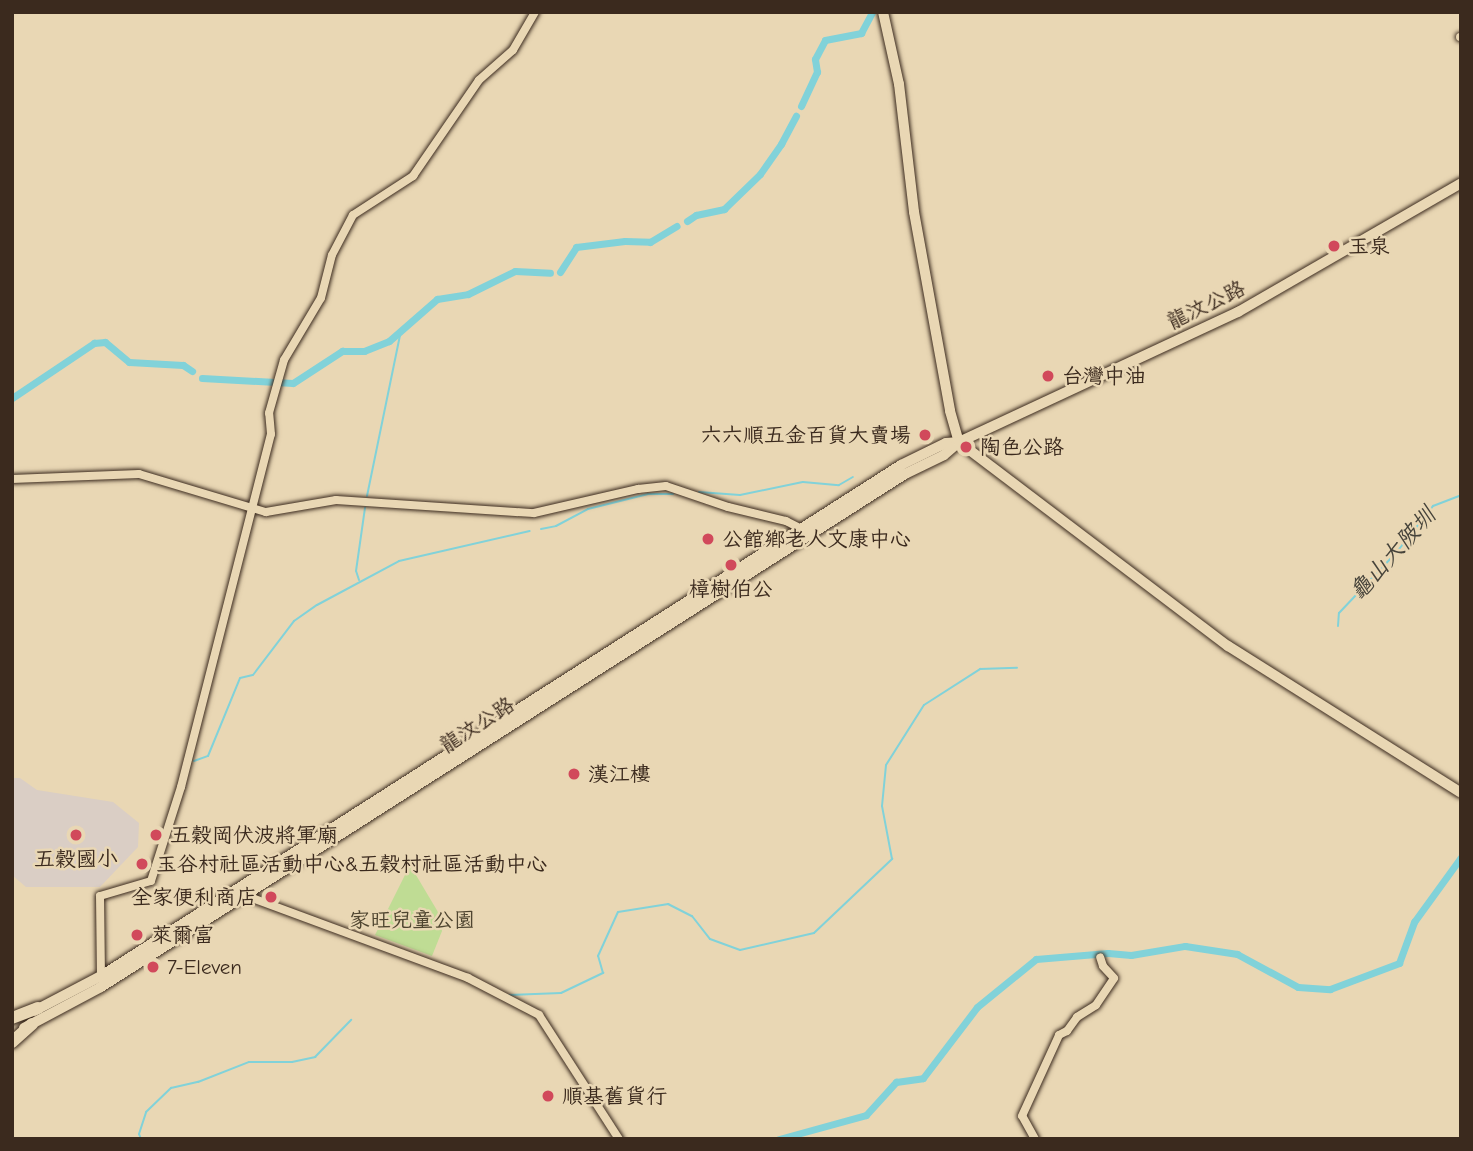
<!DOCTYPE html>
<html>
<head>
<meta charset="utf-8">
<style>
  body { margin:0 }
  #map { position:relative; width:1473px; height:1151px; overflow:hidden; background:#e9d7b4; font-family:"Comic Neue","LXGW WenKai TC",sans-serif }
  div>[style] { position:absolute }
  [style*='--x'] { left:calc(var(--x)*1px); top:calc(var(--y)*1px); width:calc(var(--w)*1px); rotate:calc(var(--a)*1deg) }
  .built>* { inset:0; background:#dacec5 }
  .green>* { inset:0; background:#bfdc94 }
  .stream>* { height:2px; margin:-1px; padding:0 1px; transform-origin:1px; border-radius:1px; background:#81d2d9 }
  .canal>* { height:7px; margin:-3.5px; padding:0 3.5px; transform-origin:3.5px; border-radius:3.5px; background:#81d2d9 }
  .roads { filter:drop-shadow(0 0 2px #3b2a1e) drop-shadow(0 0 2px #3b2a1e) }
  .minor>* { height:8px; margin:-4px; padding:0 4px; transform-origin:4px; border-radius:4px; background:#e9d7b4 }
  .major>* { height:10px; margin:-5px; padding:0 5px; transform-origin:5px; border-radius:5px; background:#e9d7b4 }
  .highway>* { height:12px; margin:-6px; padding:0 6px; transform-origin:6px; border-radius:6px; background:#e9d7b4 }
  .dots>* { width:19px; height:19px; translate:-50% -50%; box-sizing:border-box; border:4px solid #e9d7b4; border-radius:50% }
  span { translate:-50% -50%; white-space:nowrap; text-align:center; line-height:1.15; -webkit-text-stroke:5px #e9d7b4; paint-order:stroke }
  .poi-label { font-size:21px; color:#3b2a1e }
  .left { translate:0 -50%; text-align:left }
  .right { translate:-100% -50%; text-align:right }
  .street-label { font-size:21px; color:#3b2a1e }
  .park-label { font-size:21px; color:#4f4530 }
  .water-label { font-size:23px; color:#46433a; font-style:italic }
  .frame { position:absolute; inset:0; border:14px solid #3b2a1e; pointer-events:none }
</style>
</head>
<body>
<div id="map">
  <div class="built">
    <i style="clip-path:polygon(12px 778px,20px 778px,37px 790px,113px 802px,139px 823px,138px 847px,100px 887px,26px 887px,12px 875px)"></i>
  </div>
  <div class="green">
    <i style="clip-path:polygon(410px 865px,438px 912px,442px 931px,432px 956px,375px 935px)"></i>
  </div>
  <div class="stream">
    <i style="--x:699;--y:492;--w:41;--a:4.2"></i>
    <i style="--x:740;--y:495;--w:64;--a:-11.7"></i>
    <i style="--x:803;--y:482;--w:36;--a:5"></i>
    <i style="--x:839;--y:485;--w:16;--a:-30"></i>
    <i style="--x:367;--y:496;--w:169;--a:-78.4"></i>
    <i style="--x:541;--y:529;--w:15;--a:-11"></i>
    <i style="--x:556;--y:526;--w:36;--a:-28"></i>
    <i style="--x:588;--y:509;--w:62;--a:-14"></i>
    <i style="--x:648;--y:494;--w:25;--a:0"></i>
    <i style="--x:359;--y:580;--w:9;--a:-108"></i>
    <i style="--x:356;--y:571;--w:64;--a:-81.9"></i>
    <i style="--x:1338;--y:626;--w:13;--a:-86"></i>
    <i style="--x:1339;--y:613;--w:83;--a:-46.5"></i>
    <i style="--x:1396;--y:553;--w:60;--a:-51.8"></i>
    <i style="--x:1433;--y:506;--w:30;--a:-21"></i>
    <i style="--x:194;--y:761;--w:15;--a:-20"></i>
    <i style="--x:208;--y:756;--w:84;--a:-67.7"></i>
    <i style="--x:240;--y:678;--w:13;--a:-13"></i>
    <i style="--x:253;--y:675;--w:68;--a:-52.8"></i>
    <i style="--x:294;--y:621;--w:28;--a:-35"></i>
    <i style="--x:317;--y:605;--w:93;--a:-28.2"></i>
    <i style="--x:399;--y:561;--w:134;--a:-12.9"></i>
    <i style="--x:509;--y:995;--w:52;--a:-2.2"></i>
    <i style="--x:561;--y:993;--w:47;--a:-25.5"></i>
    <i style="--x:603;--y:973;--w:18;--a:-106"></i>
    <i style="--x:598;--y:956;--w:48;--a:-65.6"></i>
    <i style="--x:618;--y:912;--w:51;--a:-9.1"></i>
    <i style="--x:668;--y:904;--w:27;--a:27"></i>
    <i style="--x:692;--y:916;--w:29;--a:52"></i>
    <i style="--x:710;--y:939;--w:32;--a:20"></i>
    <i style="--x:740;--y:950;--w:76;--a:-12.9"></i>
    <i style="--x:814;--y:933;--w:108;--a:-43.5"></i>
    <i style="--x:892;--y:859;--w:54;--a:-100.7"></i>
    <i style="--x:882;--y:806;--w:41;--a:-84.4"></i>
    <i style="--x:886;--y:765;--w:71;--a:-57.7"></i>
    <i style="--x:924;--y:705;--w:67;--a:-32.7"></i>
    <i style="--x:980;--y:669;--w:37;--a:-2"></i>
    <i style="--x:141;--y:1139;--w:5;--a:-112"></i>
    <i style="--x:139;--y:1134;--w:23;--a:-72"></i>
    <i style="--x:146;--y:1112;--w:35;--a:-44"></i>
    <i style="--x:171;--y:1088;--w:28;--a:-13"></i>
    <i style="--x:198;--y:1082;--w:55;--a:-21.4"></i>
    <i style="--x:249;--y:1062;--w:43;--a:0"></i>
    <i style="--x:292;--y:1062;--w:24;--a:-12"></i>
    <i style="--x:315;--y:1057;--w:52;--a:-45.8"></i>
  </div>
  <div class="canal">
    <i style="--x:801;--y:106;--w:38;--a:-65"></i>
    <i style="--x:817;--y:72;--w:13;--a:-99"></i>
    <i style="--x:815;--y:59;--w:21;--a:-62"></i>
    <i style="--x:825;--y:40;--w:37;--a:-11"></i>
    <i style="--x:861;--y:33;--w:24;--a:-62"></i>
    <i style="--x:687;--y:221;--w:11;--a:-34"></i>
    <i style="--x:696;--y:215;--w:29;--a:-12"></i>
    <i style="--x:724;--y:209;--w:50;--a:-44.2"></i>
    <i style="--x:760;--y:174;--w:37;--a:-55"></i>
    <i style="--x:781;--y:144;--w:32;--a:-62"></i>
    <i style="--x:560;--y:272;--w:30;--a:-57"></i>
    <i style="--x:576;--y:247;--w:49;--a:-7"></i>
    <i style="--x:625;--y:241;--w:25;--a:2"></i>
    <i style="--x:650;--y:242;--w:31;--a:-31"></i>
    <i style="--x:202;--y:378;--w:91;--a:3.1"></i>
    <i style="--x:293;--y:383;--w:59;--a:-33.1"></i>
    <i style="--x:342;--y:351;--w:22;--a:0"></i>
    <i style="--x:364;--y:351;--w:27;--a:-22"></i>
    <i style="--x:389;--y:341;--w:64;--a:-41.2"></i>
    <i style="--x:437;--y:299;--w:31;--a:-9"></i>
    <i style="--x:468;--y:294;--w:52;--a:-26.1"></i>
    <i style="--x:515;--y:271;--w:35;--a:3"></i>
    <i style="--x:12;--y:398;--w:99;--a:-33.9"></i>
    <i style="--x:94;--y:343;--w:11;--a:-5"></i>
    <i style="--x:105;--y:342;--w:31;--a:40"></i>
    <i style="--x:129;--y:362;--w:54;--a:3.2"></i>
    <i style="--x:183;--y:365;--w:11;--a:34"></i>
    <i style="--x:779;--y:1139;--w:90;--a:-15.4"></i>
    <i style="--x:866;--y:1115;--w:45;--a:-47.7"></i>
    <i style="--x:896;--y:1082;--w:27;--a:-8"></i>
    <i style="--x:923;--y:1078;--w:89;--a:-52.7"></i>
    <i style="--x:977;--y:1007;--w:76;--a:-39.1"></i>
    <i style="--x:1036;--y:959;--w:72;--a:-4.8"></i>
    <i style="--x:1108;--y:953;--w:23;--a:5"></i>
    <i style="--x:1131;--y:955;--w:55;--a:-9.5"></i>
    <i style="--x:1185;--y:946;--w:53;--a:8.7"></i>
    <i style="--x:1237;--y:954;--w:69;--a:28.4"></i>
    <i style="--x:1298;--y:987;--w:32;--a:4"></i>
    <i style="--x:1330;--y:989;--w:74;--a:-20.6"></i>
    <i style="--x:1399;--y:963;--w:44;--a:-69.9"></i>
    <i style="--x:1414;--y:922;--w:80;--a:-54.1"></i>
  </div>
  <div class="roads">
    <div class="minor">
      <i style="--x:1460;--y:37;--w:1;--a:0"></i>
      <i style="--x:12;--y:479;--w:127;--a:-2.3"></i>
      <i style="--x:139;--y:474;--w:133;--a:16.7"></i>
      <i style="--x:266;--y:512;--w:71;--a:-9.7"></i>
      <i style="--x:336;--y:500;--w:198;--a:3.8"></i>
      <i style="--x:534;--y:513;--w:107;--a:-13"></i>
      <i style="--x:638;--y:489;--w:28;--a:-6"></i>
      <i style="--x:666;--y:486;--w:65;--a:18.7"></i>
      <i style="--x:728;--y:507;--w:60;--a:13.6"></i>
      <i style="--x:786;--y:521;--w:20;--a:27"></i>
      <i style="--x:241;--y:894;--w:242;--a:20.3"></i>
      <i style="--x:468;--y:978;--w:80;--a:27.5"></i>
      <i style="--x:539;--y:1015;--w:148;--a:57.2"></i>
      <i style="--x:101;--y:977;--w:81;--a:-90.7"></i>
      <i style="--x:100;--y:896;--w:53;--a:-16.4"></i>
      <i style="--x:151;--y:881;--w:99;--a:-72.3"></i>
      <i style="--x:181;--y:787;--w:364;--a:-75.7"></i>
      <i style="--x:271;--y:434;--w:21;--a:-95"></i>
      <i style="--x:269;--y:413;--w:55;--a:-74.2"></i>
      <i style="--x:284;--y:360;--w:72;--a:-59.2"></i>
      <i style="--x:321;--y:298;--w:44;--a:-75.7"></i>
      <i style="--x:332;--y:255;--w:45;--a:-62.3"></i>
      <i style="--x:353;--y:215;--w:72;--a:-33"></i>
      <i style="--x:413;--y:176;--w:116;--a:-55.5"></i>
      <i style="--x:479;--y:80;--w:45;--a:-41.4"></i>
      <i style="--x:513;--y:50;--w:44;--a:-59.9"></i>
      <i style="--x:1035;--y:1139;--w:26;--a:-119"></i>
      <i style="--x:1022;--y:1116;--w:89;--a:-65.4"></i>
      <i style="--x:1059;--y:1035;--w:9;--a:-27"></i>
      <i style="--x:1067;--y:1031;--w:17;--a:-54"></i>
      <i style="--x:1077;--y:1017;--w:22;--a:-32"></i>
      <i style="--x:1096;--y:1005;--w:32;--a:-56"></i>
      <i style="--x:1114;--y:978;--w:16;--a:-133"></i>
      <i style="--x:1103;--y:966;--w:9;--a:-108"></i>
    </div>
    <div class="major">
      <i style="--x:883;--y:12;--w:74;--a:77.5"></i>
      <i style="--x:899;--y:84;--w:129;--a:83.3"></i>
      <i style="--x:914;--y:212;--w:202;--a:79.7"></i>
      <i style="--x:950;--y:411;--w:32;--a:74"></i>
      <i style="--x:959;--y:442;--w:338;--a:37.2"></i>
      <i style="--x:1228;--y:646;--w:275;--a:32.2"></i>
      <i style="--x:34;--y:1011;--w:76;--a:-27.6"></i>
      <i style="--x:101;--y:976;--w:949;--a:-32.57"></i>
      <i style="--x:901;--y:465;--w:50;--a:-26.1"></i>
      <i style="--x:946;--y:443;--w:13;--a:-4"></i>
      <i style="--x:24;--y:1028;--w:87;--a:-28"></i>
      <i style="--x:101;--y:987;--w:954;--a:-32.54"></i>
      <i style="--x:905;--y:474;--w:43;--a:-26"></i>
      <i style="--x:944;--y:455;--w:20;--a:-41"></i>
      <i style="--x:959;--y:442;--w:308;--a:-25"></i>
      <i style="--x:1238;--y:312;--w:258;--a:-30"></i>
    </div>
    <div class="highway">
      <i style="--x:12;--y:1018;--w:28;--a:-21"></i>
      <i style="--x:12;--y:1042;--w:27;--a:-42"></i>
    </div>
  </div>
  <div class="dots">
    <i style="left:1334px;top:246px;background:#d1495b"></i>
    <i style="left:1048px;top:376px;background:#d1495b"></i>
    <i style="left:925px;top:435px;background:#d1495b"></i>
    <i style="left:966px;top:447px;background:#d1495b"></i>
    <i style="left:708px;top:539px;background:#d1495b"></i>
    <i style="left:731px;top:565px;background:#d1495b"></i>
    <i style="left:574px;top:774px;background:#d1495b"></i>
    <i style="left:76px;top:835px;background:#d1495b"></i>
    <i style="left:156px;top:835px;background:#d1495b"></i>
    <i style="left:142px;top:864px;background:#d1495b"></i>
    <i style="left:271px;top:897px;background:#d1495b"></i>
    <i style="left:137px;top:935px;background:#d1495b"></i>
    <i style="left:153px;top:967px;background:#d1495b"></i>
    <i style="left:548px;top:1096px;background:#d1495b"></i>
  </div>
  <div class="poi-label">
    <span class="left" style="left:1348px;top:246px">玉泉</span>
    <span class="left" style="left:1062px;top:376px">台灣中油</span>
    <span class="right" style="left:911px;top:435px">六六順五金百貨大賣場</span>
    <span class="left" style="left:980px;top:447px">陶色公路</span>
    <span class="left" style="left:722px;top:539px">公館鄉老人文康中心</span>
    <span style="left:731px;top:589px">樟樹伯公</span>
    <span class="left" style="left:588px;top:774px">漢江樓</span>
    <span class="left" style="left:170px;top:835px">五穀岡伏波將軍廟</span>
    <span style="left:76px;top:859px">五穀國小</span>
    <span class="left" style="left:156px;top:864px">玉谷村社區活動中心&amp;五穀村社區活動中心</span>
    <span class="right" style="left:257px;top:897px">全家便利商店</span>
    <span class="left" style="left:151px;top:935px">萊爾富</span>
    <span class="left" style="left:167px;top:967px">7-Eleven</span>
    <span class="left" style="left:562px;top:1096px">順基舊貨行</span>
  </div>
  <div class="street-label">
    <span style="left:1206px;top:305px;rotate:-26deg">龍汶公路</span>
    <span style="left:477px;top:725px;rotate:-33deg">龍汶公路</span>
  </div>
  <div class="park-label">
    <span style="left:412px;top:920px">家旺兒童公園</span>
  </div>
  <div class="water-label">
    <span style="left:1393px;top:554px;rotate:-48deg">龜山大陂圳</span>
  </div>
  <div class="frame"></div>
</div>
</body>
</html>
